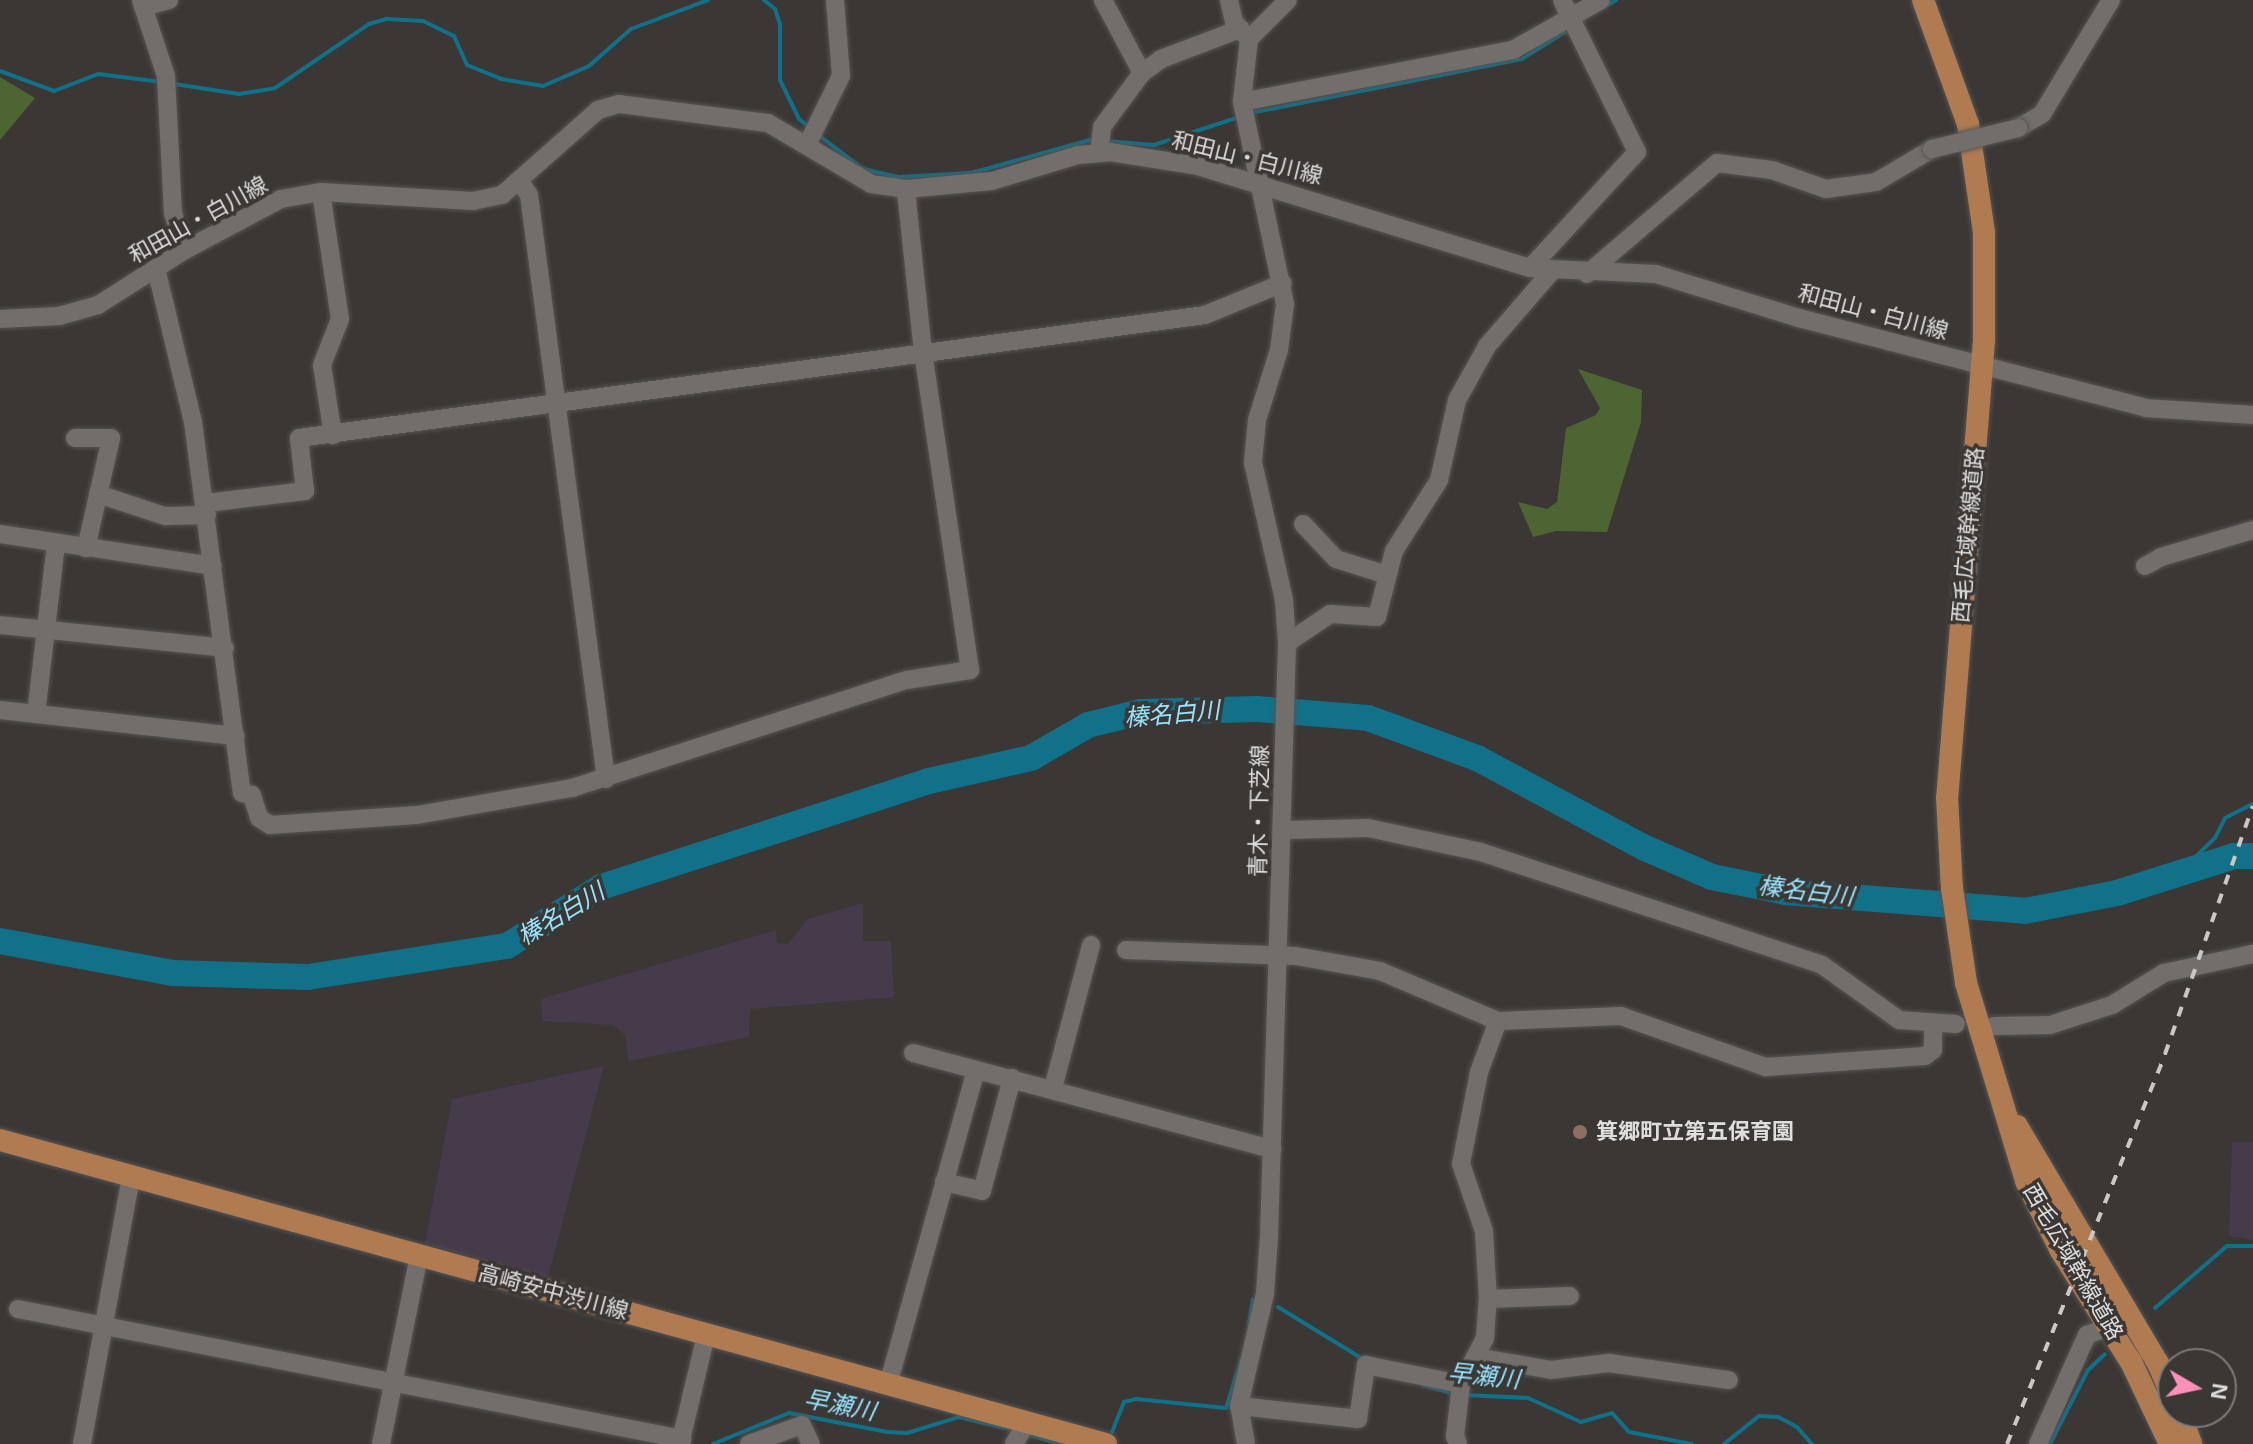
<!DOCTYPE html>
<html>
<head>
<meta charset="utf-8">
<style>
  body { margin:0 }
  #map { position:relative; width:2253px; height:1444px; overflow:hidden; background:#3a3735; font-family:Helvetica,"Noto Sans JP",sans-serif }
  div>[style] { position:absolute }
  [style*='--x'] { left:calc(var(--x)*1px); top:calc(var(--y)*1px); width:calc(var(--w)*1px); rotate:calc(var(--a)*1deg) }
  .industrial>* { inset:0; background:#463b4b }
  .green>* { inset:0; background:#4d6533 }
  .stream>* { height:4px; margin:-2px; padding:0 2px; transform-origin:2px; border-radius:2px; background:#117189 }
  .river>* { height:26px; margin:-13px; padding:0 13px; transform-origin:13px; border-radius:13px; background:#117189 }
  .roads { filter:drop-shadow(0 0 2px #565452) drop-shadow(0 0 2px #565452) }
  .minor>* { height:18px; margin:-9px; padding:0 9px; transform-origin:9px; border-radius:9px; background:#716e6b }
  .major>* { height:22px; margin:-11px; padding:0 11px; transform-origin:11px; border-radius:11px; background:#b17b51 }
  .rail>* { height:4px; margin-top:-2px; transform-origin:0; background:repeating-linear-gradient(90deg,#cac8c7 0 10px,transparent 0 20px) }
  .bridges { filter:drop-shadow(0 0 2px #565452) drop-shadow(0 0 2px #565452) }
  .minor-bridge>* { height:18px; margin:-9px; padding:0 9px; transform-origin:9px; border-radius:9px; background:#716e6b }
  .dots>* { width:22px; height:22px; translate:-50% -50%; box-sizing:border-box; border:4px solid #3a3735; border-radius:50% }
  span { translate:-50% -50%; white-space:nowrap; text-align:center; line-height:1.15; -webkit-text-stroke:7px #3a3735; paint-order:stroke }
  .street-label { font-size:22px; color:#e0dedd }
  .poi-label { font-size:22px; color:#e0dedd; font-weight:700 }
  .left { translate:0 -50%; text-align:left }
  .water-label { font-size:24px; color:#96e4fe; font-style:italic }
  .north { position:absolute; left:2157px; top:1348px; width:80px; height:80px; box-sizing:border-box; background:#3a3735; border:2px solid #7c7a78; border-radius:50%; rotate:99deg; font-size:22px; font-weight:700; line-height:32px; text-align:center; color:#e0dedd }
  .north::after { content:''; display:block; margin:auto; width:28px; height:36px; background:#ff8eb9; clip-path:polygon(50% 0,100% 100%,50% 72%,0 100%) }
</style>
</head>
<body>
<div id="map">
  <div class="industrial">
    <i style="clip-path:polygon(863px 903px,863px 941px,891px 941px,894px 997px,750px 1009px,749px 1037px,629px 1061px,625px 1035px,613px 1025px,542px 1021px,541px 999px,776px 930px,777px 943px,788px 944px,808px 919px)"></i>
    <i style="clip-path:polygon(604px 1066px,548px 1277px,425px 1244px,452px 1099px)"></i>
    <i style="clip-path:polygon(2232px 1142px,2253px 1142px,2253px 1240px,2229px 1236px)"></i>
  </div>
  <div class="green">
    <i style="clip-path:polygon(0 77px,35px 98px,0 140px)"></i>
    <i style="clip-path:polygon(1578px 369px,1642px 390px,1641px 422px,1607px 532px,1556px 531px,1533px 537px,1518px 502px,1547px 509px,1557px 502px,1566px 428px,1596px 415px,1600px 408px)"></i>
  </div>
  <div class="stream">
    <i style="--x:764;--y:0;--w:14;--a:39"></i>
    <i style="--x:775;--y:9;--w:16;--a:72"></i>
    <i style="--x:780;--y:24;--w:56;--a:90"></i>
    <i style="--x:780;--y:80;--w:43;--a:64"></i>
    <i style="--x:799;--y:119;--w:14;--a:39"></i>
    <i style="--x:1604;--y:7;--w:14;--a:-30"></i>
    <i style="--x:0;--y:71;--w:58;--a:20.3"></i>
    <i style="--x:54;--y:91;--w:47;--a:-21.1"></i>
    <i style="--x:98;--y:74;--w:64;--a:7.2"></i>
    <i style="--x:174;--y:84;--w:66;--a:8.7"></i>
    <i style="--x:239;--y:94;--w:36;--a:-9"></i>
    <i style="--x:275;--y:88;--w:114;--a:-34.2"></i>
    <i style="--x:369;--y:24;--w:19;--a:-16"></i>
    <i style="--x:387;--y:19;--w:36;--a:3"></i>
    <i style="--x:423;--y:21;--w:34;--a:26"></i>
    <i style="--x:454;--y:36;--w:32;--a:66"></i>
    <i style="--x:467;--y:65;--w:37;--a:22"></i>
    <i style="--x:501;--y:79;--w:43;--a:9.5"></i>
    <i style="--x:543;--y:86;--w:50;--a:-23.5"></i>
    <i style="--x:589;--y:66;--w:56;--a:-41.4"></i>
    <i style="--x:631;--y:29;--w:82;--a:-20.6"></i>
    <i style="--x:1251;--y:113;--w:276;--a:-11.3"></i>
    <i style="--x:1522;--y:59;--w:51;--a:-32.1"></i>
    <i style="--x:817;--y:134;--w:58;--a:37.3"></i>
    <i style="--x:863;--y:169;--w:37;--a:13"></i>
    <i style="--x:899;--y:177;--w:72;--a:-3.2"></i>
    <i style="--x:971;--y:173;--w:128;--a:-15.5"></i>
    <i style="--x:1107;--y:141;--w:47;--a:4.9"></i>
    <i style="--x:1154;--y:145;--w:86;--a:-18.2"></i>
    <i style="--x:2183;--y:869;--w:45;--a:-44.1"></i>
    <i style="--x:2215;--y:838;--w:22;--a:-63"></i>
    <i style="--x:2225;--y:818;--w:31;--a:-27"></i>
    <i style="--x:1278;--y:1307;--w:100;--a:31.5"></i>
    <i style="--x:2155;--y:1308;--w:95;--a:-40.7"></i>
    <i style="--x:2227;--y:1246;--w:26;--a:0"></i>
    <i style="--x:1249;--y:1324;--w:25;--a:-81"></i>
    <i style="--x:1422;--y:1385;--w:35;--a:15"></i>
    <i style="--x:1465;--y:1395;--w:63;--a:2.7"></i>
    <i style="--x:1528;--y:1398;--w:58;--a:24.4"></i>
    <i style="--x:1581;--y:1422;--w:32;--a:-16"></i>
    <i style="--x:1612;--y:1413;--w:25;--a:48"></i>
    <i style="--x:1629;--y:1432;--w:64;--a:10.8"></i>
    <i style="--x:1112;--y:1432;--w:32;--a:-68"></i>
    <i style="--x:1124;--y:1402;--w:12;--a:-14"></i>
    <i style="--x:1136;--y:1399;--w:90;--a:5.7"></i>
    <i style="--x:1226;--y:1408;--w:50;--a:-72.6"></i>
    <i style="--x:1032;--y:1436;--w:30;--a:15"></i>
    <i style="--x:713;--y:1444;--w:82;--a:-22.2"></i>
    <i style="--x:789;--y:1413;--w:100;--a:11"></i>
    <i style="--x:887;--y:1432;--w:20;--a:3"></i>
    <i style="--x:907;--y:1433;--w:54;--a:-17.1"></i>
    <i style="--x:959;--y:1417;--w:51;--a:13.5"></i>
    <i style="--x:1724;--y:1444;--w:45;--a:-38.7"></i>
    <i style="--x:1759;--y:1416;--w:19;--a:3"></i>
    <i style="--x:1778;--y:1417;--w:21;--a:28"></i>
    <i style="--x:1797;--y:1427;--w:23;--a:49"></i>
    <i style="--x:2050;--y:1444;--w:83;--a:-62.8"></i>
    <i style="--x:2088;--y:1370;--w:23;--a:-43"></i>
  </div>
  <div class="river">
    <i style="--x:0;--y:941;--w:176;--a:10.5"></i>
    <i style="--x:173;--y:973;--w:135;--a:1.7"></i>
    <i style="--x:308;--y:977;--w:201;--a:-8.9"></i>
    <i style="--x:507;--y:946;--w:111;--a:-32.1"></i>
    <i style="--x:601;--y:887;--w:345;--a:-17.9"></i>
    <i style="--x:929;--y:781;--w:105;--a:-12.7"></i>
    <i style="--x:1031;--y:758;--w:66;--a:-30.1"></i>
    <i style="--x:1088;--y:725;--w:55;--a:-13.8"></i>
    <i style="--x:1141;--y:712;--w:116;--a:-1.5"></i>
    <i style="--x:1257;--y:709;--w:111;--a:4.6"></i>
    <i style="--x:1368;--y:718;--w:116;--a:20.2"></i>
    <i style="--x:1477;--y:758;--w:191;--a:28.2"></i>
    <i style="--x:1645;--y:848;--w:73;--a:23.4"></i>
    <i style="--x:1712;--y:877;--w:76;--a:11.5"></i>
    <i style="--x:1786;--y:892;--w:240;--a:4.5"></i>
    <i style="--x:2025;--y:911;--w:94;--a:-11.1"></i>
    <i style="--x:2117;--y:893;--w:123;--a:-17.5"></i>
    <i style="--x:2234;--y:856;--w:19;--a:0"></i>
  </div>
  <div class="roads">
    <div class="minor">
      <i style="--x:141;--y:0;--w:80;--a:71.8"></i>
      <i style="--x:166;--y:76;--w:137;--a:87.1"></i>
      <i style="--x:173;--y:213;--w:39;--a:72"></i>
      <i style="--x:1229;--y:0;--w:23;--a:77"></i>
      <i style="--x:1234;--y:22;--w:18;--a:49"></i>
      <i style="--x:143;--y:7;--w:27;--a:-15"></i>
      <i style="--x:1142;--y:73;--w:24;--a:-36"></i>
      <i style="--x:1161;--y:59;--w:85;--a:-20.8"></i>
      <i style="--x:1242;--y:102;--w:276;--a:-10.9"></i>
      <i style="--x:1513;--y:50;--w:101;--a:-29.6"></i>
      <i style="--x:2018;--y:128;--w:28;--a:-30"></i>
      <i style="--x:2042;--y:114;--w:133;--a:-58.8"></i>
      <i style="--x:807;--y:145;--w:77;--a:-63.8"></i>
      <i style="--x:841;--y:76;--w:76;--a:-94.5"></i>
      <i style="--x:1099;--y:153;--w:26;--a:-83"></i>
      <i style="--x:1102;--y:127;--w:67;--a:-53.5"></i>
      <i style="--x:1142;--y:73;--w:83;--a:-118.1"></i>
      <i style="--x:520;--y:182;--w:16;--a:55"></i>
      <i style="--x:529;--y:195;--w:589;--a:82.49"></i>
      <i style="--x:321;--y:192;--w:128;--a:81.5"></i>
      <i style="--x:340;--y:319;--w:49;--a:111.4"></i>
      <i style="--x:322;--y:365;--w:71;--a:81.1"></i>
      <i style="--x:156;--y:268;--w:158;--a:76.5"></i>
      <i style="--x:193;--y:422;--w:374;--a:82.5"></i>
      <i style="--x:242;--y:793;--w:10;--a:11"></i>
      <i style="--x:252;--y:795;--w:24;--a:73"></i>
      <i style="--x:259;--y:818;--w:13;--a:32"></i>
      <i style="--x:270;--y:825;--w:147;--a:-3.9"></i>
      <i style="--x:417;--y:815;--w:157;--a:-9.9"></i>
      <i style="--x:572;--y:788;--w:352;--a:-17.9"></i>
      <i style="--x:907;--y:680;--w:64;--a:-9"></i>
      <i style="--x:970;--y:670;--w:321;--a:-98.4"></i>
      <i style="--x:923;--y:352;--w:164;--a:-96"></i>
      <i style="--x:1530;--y:268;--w:158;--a:-47.3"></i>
      <i style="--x:1637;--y:152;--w:169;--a:-116.3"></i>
      <i style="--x:1587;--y:274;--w:171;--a:-40.5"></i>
      <i style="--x:1717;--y:163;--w:55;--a:7.3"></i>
      <i style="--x:1772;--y:170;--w:57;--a:19.4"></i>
      <i style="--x:1826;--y:189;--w:50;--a:-8"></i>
      <i style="--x:1876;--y:182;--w:65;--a:-30.5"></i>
      <i style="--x:0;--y:319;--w:59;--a:-2.9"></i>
      <i style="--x:59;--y:316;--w:41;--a:-15.8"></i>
      <i style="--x:98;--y:305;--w:103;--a:-32.3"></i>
      <i style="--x:185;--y:250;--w:109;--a:-28"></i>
      <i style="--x:281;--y:199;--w:41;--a:-9.9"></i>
      <i style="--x:321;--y:192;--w:152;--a:3.4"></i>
      <i style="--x:473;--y:201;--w:30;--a:-12"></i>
      <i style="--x:502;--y:195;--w:128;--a:-41.5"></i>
      <i style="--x:598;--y:110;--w:22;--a:-16"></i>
      <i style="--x:619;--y:104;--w:150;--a:7.3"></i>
      <i style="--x:768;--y:123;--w:120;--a:30.6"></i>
      <i style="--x:871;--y:184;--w:35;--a:8"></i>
      <i style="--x:906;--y:189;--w:86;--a:-5.3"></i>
      <i style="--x:992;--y:181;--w:90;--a:-16.8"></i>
      <i style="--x:1078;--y:155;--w:32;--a:-5"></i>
      <i style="--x:1110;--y:152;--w:89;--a:9"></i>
      <i style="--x:1198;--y:166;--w:347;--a:17.1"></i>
      <i style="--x:1530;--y:268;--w:126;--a:2.7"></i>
      <i style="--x:1656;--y:274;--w:150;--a:17.1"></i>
      <i style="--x:1799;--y:318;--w:358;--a:14.5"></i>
      <i style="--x:2146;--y:408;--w:107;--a:3.7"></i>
      <i style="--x:75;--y:438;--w:36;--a:0"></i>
      <i style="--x:111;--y:438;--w:113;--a:102.8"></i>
      <i style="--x:98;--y:494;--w:71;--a:18.2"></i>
      <i style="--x:165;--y:516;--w:42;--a:-1.4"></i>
      <i style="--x:206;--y:503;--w:100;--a:-6.9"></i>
      <i style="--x:305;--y:491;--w:53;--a:-96.5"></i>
      <i style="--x:299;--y:438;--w:914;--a:-7.73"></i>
      <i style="--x:1205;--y:315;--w:84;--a:-22.3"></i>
      <i style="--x:1303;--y:524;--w:48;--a:46.7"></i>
      <i style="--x:1336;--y:559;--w:53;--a:17.4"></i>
      <i style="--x:0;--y:534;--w:215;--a:8.5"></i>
      <i style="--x:2145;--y:566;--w:18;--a:-29"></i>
      <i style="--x:2161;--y:557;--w:96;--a:-16.4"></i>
      <i style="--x:0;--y:625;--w:226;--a:5.8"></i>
      <i style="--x:1287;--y:643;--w:52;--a:-34"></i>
      <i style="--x:1330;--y:614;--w:47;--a:3.7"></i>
      <i style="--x:1377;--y:617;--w:68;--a:-75.6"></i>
      <i style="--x:1394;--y:551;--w:84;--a:-57.6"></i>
      <i style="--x:1439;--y:480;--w:82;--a:-77.3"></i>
      <i style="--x:1457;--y:400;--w:62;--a:-60.9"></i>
      <i style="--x:1487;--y:346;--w:99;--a:-49.1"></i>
      <i style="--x:0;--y:710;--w:237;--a:6.3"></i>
      <i style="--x:36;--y:714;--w:172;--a:-83.3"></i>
      <i style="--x:1284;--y:830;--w:84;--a:-1.4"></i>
      <i style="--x:1368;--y:828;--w:116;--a:12"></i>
      <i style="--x:1481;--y:852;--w:359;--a:18.3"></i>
      <i style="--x:1822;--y:965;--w:95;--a:35.5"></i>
      <i style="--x:1899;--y:1020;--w:57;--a:4"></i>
      <i style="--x:1126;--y:950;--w:170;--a:2"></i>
      <i style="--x:1296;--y:956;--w:85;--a:10.1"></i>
      <i style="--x:1380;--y:971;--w:128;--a:23"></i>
      <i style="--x:1498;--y:1021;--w:123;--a:-2.3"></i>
      <i style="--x:1621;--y:1016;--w:154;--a:19.4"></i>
      <i style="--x:1766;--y:1067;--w:159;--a:-4"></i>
      <i style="--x:1925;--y:1056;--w:10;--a:-37"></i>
      <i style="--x:1933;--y:1050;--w:27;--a:-90"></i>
      <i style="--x:1994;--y:1026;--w:56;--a:-1"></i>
      <i style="--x:2050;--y:1025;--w:65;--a:-17.9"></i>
      <i style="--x:2112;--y:1005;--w:61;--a:-31.6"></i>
      <i style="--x:2164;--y:973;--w:91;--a:-12.1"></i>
      <i style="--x:913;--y:1053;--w:372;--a:15"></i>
      <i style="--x:1053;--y:1088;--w:148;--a:-75.1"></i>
      <i style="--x:944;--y:1182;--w:39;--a:13"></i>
      <i style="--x:982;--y:1191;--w:117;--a:-75.1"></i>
      <i style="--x:1488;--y:1299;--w:82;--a:-2.1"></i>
      <i style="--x:18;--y:1309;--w:677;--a:11.08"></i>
      <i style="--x:1476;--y:1357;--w:76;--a:9.8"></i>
      <i style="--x:1551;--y:1370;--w:58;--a:-6.9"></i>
      <i style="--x:1609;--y:1363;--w:121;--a:8.1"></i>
      <i style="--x:888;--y:1385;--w:327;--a:-74.4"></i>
      <i style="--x:1239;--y:1406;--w:120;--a:6.2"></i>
      <i style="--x:1358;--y:1419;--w:55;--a:-81.6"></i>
      <i style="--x:1366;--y:1365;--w:97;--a:11.3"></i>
      <i style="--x:82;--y:1444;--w:272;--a:-79.6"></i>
      <i style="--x:381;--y:1444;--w:193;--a:-78.6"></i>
      <i style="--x:680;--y:1444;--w:112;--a:-76.6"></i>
      <i style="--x:749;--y:1444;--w:56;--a:-19.7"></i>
      <i style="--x:802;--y:1425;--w:21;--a:65"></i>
      <i style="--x:1014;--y:1444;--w:26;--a:-59"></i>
      <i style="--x:1246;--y:1444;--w:39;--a:-100"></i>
      <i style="--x:1239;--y:1406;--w:116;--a:-77"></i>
      <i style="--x:1265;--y:1293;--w:56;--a:-85.9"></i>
      <i style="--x:1269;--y:1237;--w:594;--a:-88.26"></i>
      <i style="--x:1287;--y:643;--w:43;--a:-94"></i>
      <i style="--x:1284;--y:600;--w:141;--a:-102.7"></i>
      <i style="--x:1253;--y:462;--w:42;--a:-84.6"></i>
      <i style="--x:1257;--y:420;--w:73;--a:-72.6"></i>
      <i style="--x:1279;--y:350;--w:46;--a:-82.6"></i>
      <i style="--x:1285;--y:304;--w:207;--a:-102"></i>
      <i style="--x:1242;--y:102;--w:63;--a:-83.7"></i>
      <i style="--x:1249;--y:39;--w:55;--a:-45"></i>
      <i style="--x:1458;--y:1444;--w:9;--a:-111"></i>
      <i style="--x:1455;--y:1436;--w:52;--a:-83.4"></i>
      <i style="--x:1461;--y:1384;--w:52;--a:-62.4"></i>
      <i style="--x:1485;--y:1338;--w:39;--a:-86"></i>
      <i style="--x:1488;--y:1299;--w:68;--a:-93.4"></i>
      <i style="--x:1484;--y:1231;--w:71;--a:-108.9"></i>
      <i style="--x:1461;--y:1164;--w:94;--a:-78.9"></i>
      <i style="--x:1479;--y:1072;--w:54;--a:-69.6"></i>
      <i style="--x:2038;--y:1444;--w:120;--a:-65.8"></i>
      <i style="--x:2087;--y:1335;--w:25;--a:-21"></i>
    </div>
    <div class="major">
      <i style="--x:1923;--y:0;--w:132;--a:70.1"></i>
      <i style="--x:1968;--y:124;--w:110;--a:81.6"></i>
      <i style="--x:1984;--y:233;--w:107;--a:90"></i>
      <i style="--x:1984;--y:340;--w:458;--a:94.6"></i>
      <i style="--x:1947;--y:797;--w:91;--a:86.9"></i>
      <i style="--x:1952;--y:888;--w:96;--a:81.6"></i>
      <i style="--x:1966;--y:983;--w:207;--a:73.1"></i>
      <i style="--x:2026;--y:1181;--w:78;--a:63.4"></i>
      <i style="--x:2061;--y:1251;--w:131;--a:57.8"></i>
      <i style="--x:2131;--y:1362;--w:91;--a:64.6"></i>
      <i style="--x:2017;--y:1126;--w:276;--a:59.3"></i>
      <i style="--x:2158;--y:1363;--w:38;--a:67"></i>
      <i style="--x:0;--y:1140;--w:1147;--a:15.37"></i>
      <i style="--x:2179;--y:1412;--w:34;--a:69"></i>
    </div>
  </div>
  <div class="rail">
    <i style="--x:2007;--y:1444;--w:421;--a:-67.9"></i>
    <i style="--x:2165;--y:1054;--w:263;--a:-70.5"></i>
  </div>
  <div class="bridges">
    <div class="minor-bridge">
      <i style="--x:1932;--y:149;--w:89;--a:-13.7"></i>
    </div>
  </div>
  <div class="dots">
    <i style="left:1580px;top:1132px;background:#8d6e63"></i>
  </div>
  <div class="street-label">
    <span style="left:1247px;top:158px;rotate:14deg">和田山・白川線</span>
    <span style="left:198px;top:220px;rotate:-29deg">和田山・白川線</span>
    <span style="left:1873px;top:312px;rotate:15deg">和田山・白川線</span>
    <span style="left:1968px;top:535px;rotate:-85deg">西毛広域幹線道路</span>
    <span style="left:1259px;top:811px;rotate:-89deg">青木・下芝線</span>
    <span style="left:2073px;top:1262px;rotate:60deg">西毛広域幹線道路</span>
    <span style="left:553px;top:1292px;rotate:15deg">高崎安中渋川線</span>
  </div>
  <div class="poi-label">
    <span class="left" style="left:1596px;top:1132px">箕郷町立第五保育園</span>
  </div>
  <div class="water-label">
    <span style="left:1172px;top:714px;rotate:-5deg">榛名白川</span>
    <span style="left:1806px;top:891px;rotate:7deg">榛名白川</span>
    <span style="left:561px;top:914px;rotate:-31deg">榛名白川</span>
    <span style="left:1484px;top:1376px;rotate:6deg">早瀬川</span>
    <span style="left:840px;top:1405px;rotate:11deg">早瀬川</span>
  </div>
  <div class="north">N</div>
</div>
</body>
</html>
